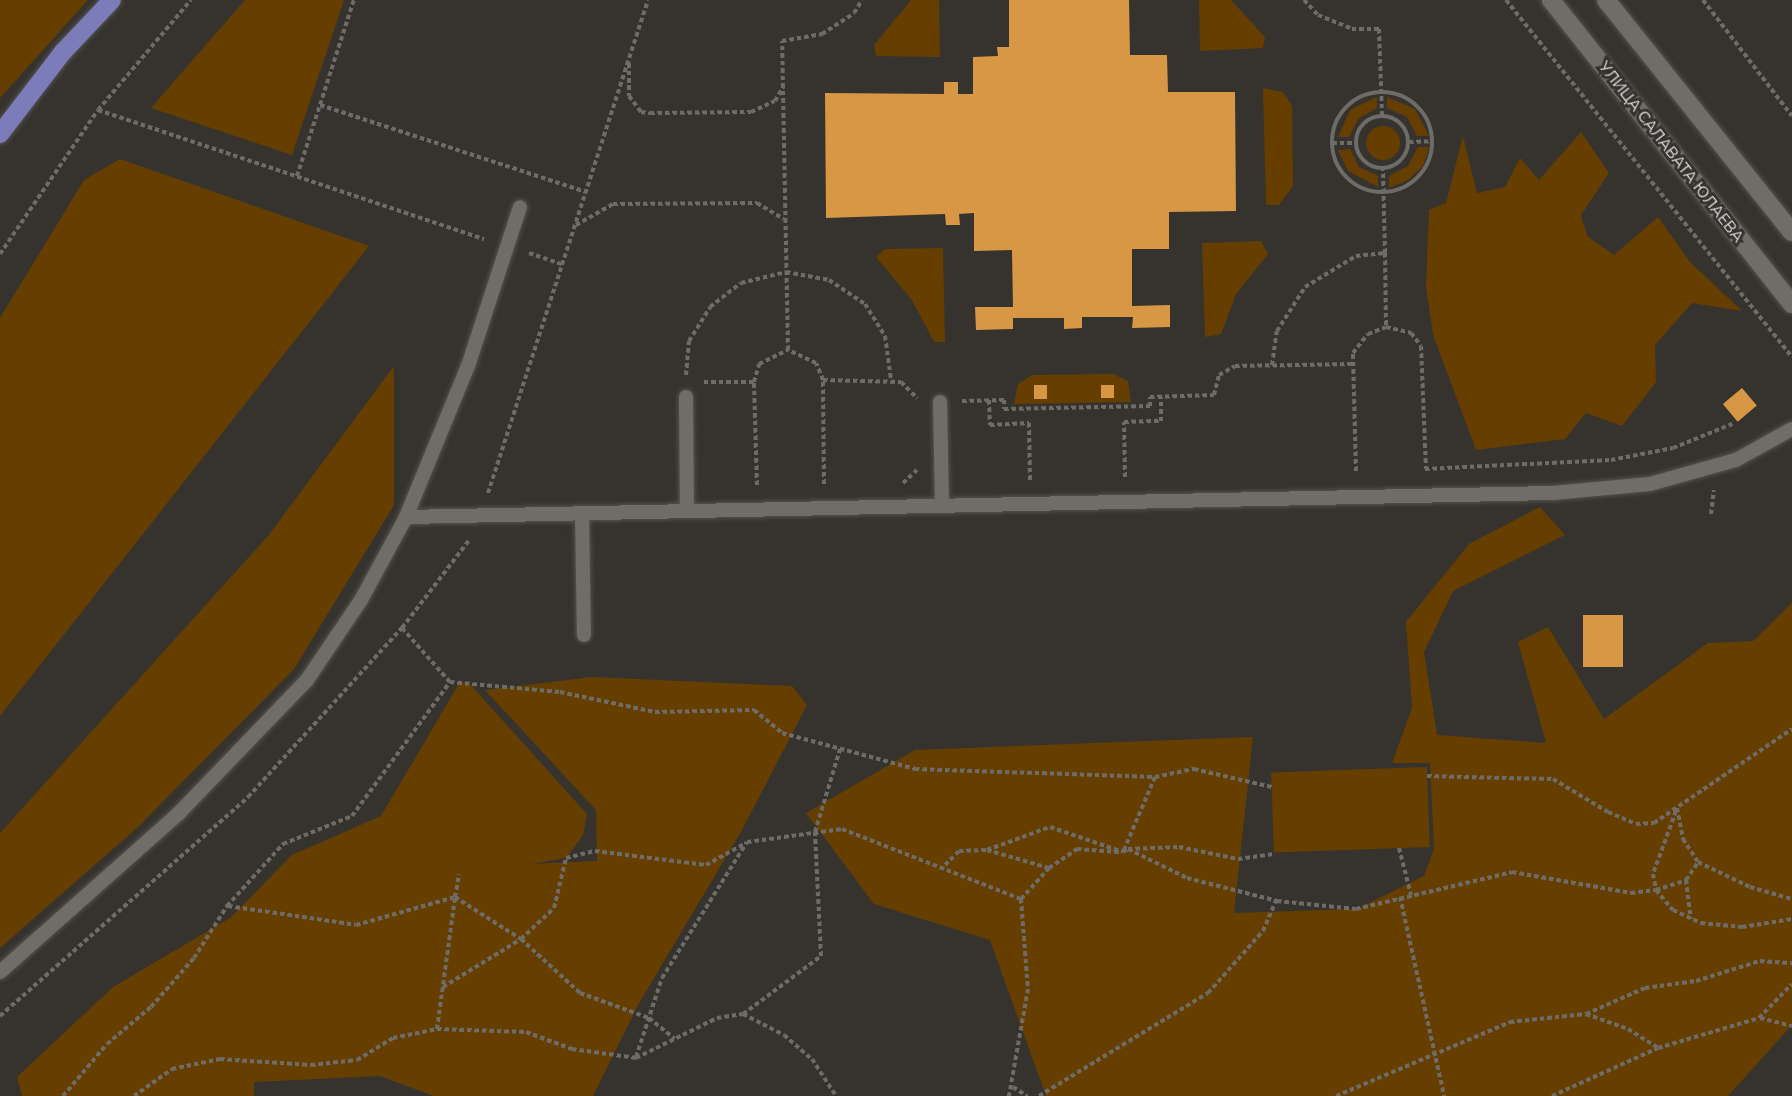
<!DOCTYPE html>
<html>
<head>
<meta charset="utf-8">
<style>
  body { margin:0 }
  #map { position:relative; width:1792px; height:1096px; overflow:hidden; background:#36332f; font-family:"Nunito Sans",sans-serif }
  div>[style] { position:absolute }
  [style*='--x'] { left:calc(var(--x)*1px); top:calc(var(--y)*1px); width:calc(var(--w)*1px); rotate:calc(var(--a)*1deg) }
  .green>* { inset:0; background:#653e00; transform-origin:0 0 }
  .round { border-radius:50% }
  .building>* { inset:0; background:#d79744; transform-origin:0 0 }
  .path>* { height:4px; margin-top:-2px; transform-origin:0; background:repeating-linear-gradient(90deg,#6e6c68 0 4.5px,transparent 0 7.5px) }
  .path>.ring { margin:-2px; padding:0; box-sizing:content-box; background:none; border:4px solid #6e6c68; border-radius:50% }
  .roads { filter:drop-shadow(0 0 2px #53514e) drop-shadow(0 0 2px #53514e) }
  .lane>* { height:14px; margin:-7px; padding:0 7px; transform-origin:7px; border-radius:7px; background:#706c68 }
  .secondary>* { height:18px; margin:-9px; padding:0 9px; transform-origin:9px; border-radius:9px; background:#706c68 }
  .primary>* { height:18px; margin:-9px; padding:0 9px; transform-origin:9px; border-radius:9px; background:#7d7cbb }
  span { translate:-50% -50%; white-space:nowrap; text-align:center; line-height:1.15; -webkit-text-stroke:6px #36332f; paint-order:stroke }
  .street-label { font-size:16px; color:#dfddda }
</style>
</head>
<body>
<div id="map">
  <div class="green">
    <i style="clip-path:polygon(0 0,88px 0,0 98px)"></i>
    <i style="clip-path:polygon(245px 0,344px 0,292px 155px,151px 108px)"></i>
    <i style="clip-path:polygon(911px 0,939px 0,940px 57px,876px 56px,874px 45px)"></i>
    <i style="clip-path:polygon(1199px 0,1231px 0,1265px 37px,1263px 48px,1200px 51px)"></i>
    <i style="clip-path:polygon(1263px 88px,1283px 92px,1292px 106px,1293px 186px,1279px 205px,1266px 205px)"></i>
    <i style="clip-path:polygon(1377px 97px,1377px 108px,1359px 118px,1349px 137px,1338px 137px,1350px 110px)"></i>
    <i style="clip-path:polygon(1387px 97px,1415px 109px,1429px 136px,1417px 136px,1407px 117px,1387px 108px)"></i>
    <i class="round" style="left:1366px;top:126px;width:34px;height:34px"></i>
    <i style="clip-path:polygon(1581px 132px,1609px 173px,1581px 215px,1587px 236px,1614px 255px,1658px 217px,1690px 262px,1742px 311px,1692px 303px,1655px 345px,1656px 382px,1622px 426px,1586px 413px,1565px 439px,1476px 450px,1433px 335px,1426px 286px,1429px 210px,1446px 203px,1463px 136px,1477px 193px,1505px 187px,1520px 158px,1539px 180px)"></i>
    <i style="clip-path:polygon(1418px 147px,1429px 147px,1423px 166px,1408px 180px,1389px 188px,1389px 176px,1408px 166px)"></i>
    <i style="clip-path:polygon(1350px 149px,1359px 167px,1378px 176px,1378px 187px,1348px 171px,1338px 150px)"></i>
    <i style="clip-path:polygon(120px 159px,369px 246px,0 716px,0 318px,84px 180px)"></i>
    <i style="clip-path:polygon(1261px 241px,1268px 254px,1236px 294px,1221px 334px,1205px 337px,1202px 243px)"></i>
    <i style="clip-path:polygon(943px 248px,945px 342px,934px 342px,912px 300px,876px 257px,885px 249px)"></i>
    <i style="clip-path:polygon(394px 366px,394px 505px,294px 669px,138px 827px,0 948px,0 833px,268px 536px)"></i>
    <i style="clip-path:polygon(1113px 374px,1128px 381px,1131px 402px,1014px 404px,1018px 384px,1032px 375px)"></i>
    <i style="clip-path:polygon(1540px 507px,1565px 535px,1453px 591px,1424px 652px,1437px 735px,1546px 743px,1518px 642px,1548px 627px,1604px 719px,1708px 643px,1753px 641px,1792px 603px,1792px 1025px,1728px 1096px,1046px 1096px,990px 940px,874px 904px,806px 813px,915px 750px,1253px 737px,1234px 913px,1357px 909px,1424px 876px,1434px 849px,1430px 763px,1392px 763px,1412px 708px,1406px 622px,1469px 544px)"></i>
    <i style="clip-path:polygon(592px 677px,792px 686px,807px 705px,742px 830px,638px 1005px,593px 1096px,434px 1096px,380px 1076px,254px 1082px,254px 1096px,22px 1096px,17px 1077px,113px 987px,230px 918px,292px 855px,381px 816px,460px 682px,469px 683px,587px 814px,583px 835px,566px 858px,531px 864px,597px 861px,596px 810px,485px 690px)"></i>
    <i style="left:1427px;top:767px;width:80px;height:156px;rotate:88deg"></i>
  </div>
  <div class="building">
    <i style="clip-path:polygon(1009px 0,1129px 0,1130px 55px,1167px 55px,1168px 92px,1235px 92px,1236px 211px,1169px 212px,1169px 249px,1132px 249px,1132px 306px,1170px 305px,1170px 327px,1132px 328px,1133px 317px,1082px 317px,1082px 328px,1064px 329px,1064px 318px,1013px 318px,1013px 329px,976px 330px,975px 307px,1013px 307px,1012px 250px,974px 251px,974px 213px,959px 214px,960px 225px,946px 225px,945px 214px,826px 218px,825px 93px,944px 94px,944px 82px,958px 82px,958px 94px,973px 94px,973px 57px,998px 56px,997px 47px,1009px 47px)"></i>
    <i style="left:1047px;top:385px;width:14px;height:13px;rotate:90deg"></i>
    <i style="left:1101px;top:385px;width:13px;height:13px"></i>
    <i style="left:1742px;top:388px;width:23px;height:25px;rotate:50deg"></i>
    <i style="left:1583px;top:615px;width:40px;height:52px"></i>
  </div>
  <div class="path">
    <i style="--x:1304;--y:0;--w:21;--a:47"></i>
    <i style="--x:1318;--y:15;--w:37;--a:22"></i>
    <i style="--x:1352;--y:29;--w:27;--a:0"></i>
    <i style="--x:1379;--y:29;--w:86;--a:88"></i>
    <i style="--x:1506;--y:0;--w:457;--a:51.3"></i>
    <i style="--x:1703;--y:0;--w:146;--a:52.5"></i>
    <i style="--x:629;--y:63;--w:33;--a:90"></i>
    <i style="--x:629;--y:96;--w:20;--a:53"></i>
    <i style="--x:641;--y:112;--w:9;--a:6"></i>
    <i style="--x:650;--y:113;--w:101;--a:-0.6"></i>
    <i style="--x:751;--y:112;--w:26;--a:-25"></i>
    <i style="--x:775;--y:101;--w:16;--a:-60"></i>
    <i class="ring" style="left:1332px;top:92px;width:96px;height:96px"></i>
    <i style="--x:320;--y:105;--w:280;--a:18.1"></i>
    <i style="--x:98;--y:110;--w:407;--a:18.5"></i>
    <i class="ring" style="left:1356px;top:116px;width:48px;height:48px"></i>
    <i style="--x:1409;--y:142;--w:24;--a:-2"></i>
    <i style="--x:1332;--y:143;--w:23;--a:0"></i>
    <i style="--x:297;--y:176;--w:185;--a:-72.1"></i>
    <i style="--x:576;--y:225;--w:43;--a:-29.6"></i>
    <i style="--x:613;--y:204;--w:144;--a:-0.4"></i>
    <i style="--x:757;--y:203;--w:31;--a:31"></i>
    <i style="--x:529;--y:253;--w:36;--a:19"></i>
    <i style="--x:1385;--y:253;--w:74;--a:89.2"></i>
    <i style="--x:0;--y:254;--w:174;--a:-55.8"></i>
    <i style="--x:98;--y:110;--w:144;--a:-49.8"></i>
    <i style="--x:1272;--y:365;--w:34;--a:-82"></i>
    <i style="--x:1277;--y:331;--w:52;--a:-57.5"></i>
    <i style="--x:1305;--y:287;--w:60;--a:-31.3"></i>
    <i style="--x:1356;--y:256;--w:29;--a:-6"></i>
    <i style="--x:1385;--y:253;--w:84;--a:-91.4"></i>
    <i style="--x:686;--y:375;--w:34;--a:-85"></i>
    <i style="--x:689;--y:341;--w:40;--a:-58"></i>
    <i style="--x:710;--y:307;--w:39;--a:-38"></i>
    <i style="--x:741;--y:283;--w:46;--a:-13.7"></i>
    <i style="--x:786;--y:272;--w:44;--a:10.5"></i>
    <i style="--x:829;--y:280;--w:43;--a:33.7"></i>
    <i style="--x:865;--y:304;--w:38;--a:58"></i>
    <i style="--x:885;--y:336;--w:44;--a:82.2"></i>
    <i style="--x:823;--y:380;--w:78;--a:1.5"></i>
    <i style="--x:901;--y:382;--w:23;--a:45"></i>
    <i style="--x:704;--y:382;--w:50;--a:0"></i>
    <i style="--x:989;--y:400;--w:25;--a:88"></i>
    <i style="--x:990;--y:425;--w:39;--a:-3"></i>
    <i style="--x:1029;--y:423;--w:57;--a:89"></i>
    <i style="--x:962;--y:401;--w:42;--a:-1.4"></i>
    <i style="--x:1004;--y:400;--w:9;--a:90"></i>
    <i style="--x:1004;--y:409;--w:146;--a:-1.2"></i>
    <i style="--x:1150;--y:406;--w:9;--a:-90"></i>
    <i style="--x:1150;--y:397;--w:64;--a:-1.8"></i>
    <i style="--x:1214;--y:395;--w:21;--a:-76"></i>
    <i style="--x:1219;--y:375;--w:18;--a:-29"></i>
    <i style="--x:1235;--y:366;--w:118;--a:-1"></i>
    <i style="--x:1425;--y:469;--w:186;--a:-2.8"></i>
    <i style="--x:1611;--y:460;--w:63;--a:-11"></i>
    <i style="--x:1673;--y:448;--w:64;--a:-22.1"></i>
    <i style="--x:1356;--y:471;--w:118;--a:-91.5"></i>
    <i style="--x:1353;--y:353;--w:24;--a:-52"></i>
    <i style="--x:1368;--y:334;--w:19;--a:-21"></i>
    <i style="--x:1386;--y:327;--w:26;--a:13"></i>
    <i style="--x:1411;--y:333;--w:16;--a:52"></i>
    <i style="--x:1421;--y:346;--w:123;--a:87.7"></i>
    <i style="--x:1125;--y:477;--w:55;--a:-91"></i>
    <i style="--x:1124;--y:422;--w:37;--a:-2"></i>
    <i style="--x:1161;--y:421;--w:24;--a:-90"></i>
    <i style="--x:903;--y:483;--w:19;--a:-43"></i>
    <i style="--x:824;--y:484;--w:104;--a:-90.6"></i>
    <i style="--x:823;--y:380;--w:18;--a:-112"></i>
    <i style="--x:816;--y:363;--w:31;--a:-155"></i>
    <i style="--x:788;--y:350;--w:309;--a:-91.1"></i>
    <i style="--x:782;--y:41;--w:41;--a:-9.9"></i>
    <i style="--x:822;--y:34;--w:38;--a:-33"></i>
    <i style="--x:854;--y:13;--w:15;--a:-58"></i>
    <i style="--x:757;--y:485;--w:103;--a:-91.7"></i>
    <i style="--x:754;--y:382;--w:19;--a:-74"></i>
    <i style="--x:759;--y:364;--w:32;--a:-26"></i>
    <i style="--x:488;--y:493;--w:518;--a:-72.02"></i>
    <i style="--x:1711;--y:514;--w:24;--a:-83"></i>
    <i style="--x:402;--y:628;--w:72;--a:48.4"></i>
    <i style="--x:1427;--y:776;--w:126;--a:1.4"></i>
    <i style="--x:1553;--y:779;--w:64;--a:31"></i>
    <i style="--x:1608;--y:812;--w:30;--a:23"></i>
    <i style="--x:1636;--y:824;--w:18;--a:-3"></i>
    <i style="--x:1654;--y:823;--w:167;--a:-34.3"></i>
    <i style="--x:1155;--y:777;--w:40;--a:-12"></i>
    <i style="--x:1194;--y:769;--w:80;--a:13"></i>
    <i style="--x:1677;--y:808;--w:32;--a:79"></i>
    <i style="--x:1683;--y:839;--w:27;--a:57"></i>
    <i style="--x:1698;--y:862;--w:58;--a:25.7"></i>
    <i style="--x:1750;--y:887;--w:44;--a:15.9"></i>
    <i style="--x:1676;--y:811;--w:67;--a:110.1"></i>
    <i style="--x:1653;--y:874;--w:16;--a:79"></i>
    <i style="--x:1656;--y:890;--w:32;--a:-18"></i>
    <i style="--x:1686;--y:880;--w:22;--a:-56"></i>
    <i style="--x:1399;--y:848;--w:49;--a:75.7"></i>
    <i style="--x:1128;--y:849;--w:51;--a:-2.2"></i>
    <i style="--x:1179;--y:847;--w:60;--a:11.5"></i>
    <i style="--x:1238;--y:859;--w:37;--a:-8"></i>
    <i style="--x:987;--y:850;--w:67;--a:-20.1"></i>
    <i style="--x:1050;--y:827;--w:77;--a:18.9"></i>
    <i style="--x:945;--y:865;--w:20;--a:-45"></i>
    <i style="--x:959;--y:851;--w:28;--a:-2"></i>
    <i style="--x:987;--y:850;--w:65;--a:16.2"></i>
    <i style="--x:1686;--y:880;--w:39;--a:83"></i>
    <i style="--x:1400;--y:897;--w:204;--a:77.5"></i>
    <i style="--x:1021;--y:899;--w:42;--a:-47.9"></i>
    <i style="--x:1049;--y:868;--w:34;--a:-34"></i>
    <i style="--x:1077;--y:849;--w:42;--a:4.1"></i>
    <i style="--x:228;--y:906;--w:129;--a:8.4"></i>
    <i style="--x:356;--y:925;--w:103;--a:-15.8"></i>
    <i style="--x:455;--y:897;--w:23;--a:-80"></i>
    <i style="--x:443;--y:987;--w:92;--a:-31.6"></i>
    <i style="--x:521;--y:939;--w:45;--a:-43.2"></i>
    <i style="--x:554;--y:908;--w:51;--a:-76.5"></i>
    <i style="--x:566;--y:858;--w:30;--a:-14"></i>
    <i style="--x:595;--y:851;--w:112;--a:7.2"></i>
    <i style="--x:706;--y:865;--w:46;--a:-28.8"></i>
    <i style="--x:743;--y:1014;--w:97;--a:-36.6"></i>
    <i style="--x:821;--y:956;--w:124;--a:-92.8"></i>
    <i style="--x:815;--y:832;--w:87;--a:-73.2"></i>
    <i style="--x:1586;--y:1014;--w:64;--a:-23.8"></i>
    <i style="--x:1645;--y:988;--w:51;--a:-7.8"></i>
    <i style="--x:1696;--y:981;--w:67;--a:-17.4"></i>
    <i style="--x:1760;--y:961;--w:32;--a:4"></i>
    <i style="--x:0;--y:1016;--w:331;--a:-41.4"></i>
    <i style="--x:248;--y:797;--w:229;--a:-47.7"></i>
    <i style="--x:402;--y:628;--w:112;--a:-52.6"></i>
    <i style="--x:1760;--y:1018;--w:33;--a:14"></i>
    <i style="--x:437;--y:1029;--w:133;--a:-82.2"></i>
    <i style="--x:455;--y:897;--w:78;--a:32.5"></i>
    <i style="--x:521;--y:939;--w:80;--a:42.5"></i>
    <i style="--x:580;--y:993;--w:73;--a:19.9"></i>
    <i style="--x:649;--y:1018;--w:33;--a:39"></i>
    <i style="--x:636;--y:1057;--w:83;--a:-71.8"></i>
    <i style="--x:662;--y:978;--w:160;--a:-58"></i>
    <i style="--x:747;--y:842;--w:96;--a:-7.8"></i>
    <i style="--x:842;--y:829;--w:192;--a:21.4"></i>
    <i style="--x:1021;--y:899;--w:90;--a:85.6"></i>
    <i style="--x:1028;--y:989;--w:109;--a:100.1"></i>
    <i style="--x:1013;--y:1087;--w:17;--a:33"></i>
    <i style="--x:63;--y:1096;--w:68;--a:-49.8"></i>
    <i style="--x:107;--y:1044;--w:57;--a:-40.1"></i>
    <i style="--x:151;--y:1007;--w:65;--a:-48.7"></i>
    <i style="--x:194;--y:958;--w:62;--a:-57.6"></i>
    <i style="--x:227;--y:906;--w:84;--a:-47.9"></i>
    <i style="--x:283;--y:844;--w:74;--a:-22.1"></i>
    <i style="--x:352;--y:816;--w:166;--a:-53.8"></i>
    <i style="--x:450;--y:682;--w:110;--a:5.2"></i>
    <i style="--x:560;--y:692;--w:97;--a:11.9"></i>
    <i style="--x:655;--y:712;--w:99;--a:-1.2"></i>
    <i style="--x:754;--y:710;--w:36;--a:39"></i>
    <i style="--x:782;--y:733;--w:138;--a:15.1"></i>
    <i style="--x:915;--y:769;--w:240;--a:1.9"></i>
    <i style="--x:1155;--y:777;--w:82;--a:113.1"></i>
    <i style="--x:1123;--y:852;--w:6;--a:-31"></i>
    <i style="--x:1128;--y:849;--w:66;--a:26.2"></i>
    <i style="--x:1187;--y:878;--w:93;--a:14.3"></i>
    <i style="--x:1277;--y:901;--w:79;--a:5.8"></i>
    <i style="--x:1356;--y:909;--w:160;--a:-13.3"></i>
    <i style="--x:1512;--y:872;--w:121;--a:10"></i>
    <i style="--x:1631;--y:893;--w:25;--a:-7"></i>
    <i style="--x:1656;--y:890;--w:26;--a:50"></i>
    <i style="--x:1673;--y:910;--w:31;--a:25"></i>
    <i style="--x:1701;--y:923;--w:41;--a:5.6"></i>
    <i style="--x:1742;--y:927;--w:51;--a:-9.1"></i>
    <i style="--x:134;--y:1096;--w:47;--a:-35.4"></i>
    <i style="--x:172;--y:1069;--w:49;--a:-11.8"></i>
    <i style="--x:220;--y:1059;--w:91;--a:3.8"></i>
    <i style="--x:311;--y:1065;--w:46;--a:-6.2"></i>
    <i style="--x:357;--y:1060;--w:42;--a:-31.4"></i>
    <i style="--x:393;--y:1038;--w:45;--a:-11.6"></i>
    <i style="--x:437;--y:1029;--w:89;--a:1.9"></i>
    <i style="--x:526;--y:1032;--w:49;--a:20.3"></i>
    <i style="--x:572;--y:1049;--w:65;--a:8"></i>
    <i style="--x:636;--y:1058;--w:90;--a:-26.3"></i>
    <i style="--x:717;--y:1018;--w:26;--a:-9"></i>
    <i style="--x:743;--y:1014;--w:46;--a:27.1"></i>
    <i style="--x:784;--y:1035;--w:37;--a:41"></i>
    <i style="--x:812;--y:1059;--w:44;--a:57"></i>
    <i style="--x:1039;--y:1096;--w:198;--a:-31.4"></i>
    <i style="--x:1208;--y:993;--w:83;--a:-48.4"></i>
    <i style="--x:1263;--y:931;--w:33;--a:-67"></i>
    <i style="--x:1336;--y:1096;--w:189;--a:-23"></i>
    <i style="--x:1510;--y:1022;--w:76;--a:-6"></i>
    <i style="--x:1586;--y:1014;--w:45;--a:19.7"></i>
    <i style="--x:1628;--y:1029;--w:36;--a:32"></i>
    <i style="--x:1552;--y:1096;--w:116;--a:-24.4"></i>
    <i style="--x:1658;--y:1048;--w:105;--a:-16.5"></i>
    <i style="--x:1759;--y:1018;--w:47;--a:-45.9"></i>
  </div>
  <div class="roads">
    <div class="lane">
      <i style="--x:686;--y:397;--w:114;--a:89.5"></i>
      <i style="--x:940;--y:402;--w:104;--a:88.9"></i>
      <i style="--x:582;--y:513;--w:122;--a:89.1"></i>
      <i style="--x:406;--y:517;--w:1147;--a:-1.2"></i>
      <i style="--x:1553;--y:493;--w:97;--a:-5.3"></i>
      <i style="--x:1650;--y:484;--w:89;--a:-15.6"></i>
      <i style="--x:1736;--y:460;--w:64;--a:-29"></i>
      <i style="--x:0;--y:972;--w:239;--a:-41.6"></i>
      <i style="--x:179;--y:813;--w:185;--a:-46.1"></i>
      <i style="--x:307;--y:680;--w:97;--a:-56"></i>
      <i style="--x:361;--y:600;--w:94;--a:-61.5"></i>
      <i style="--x:406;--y:517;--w:163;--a:-67.7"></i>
      <i style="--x:468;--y:366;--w:167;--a:-71.9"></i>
    </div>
    <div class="secondary">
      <i style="--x:1551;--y:0;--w:388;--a:51.6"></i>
      <i style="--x:1606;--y:0;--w:297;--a:51.3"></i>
    </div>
    <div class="primary">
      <i style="--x:0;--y:134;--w:103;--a:-52.5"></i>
      <i style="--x:63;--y:52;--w:71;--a:-46.7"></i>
    </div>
  </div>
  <div class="street-label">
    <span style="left:1671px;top:152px;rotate:52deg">УЛИЦА САЛАВАТА ЮЛАЕВА</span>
  </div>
</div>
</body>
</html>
